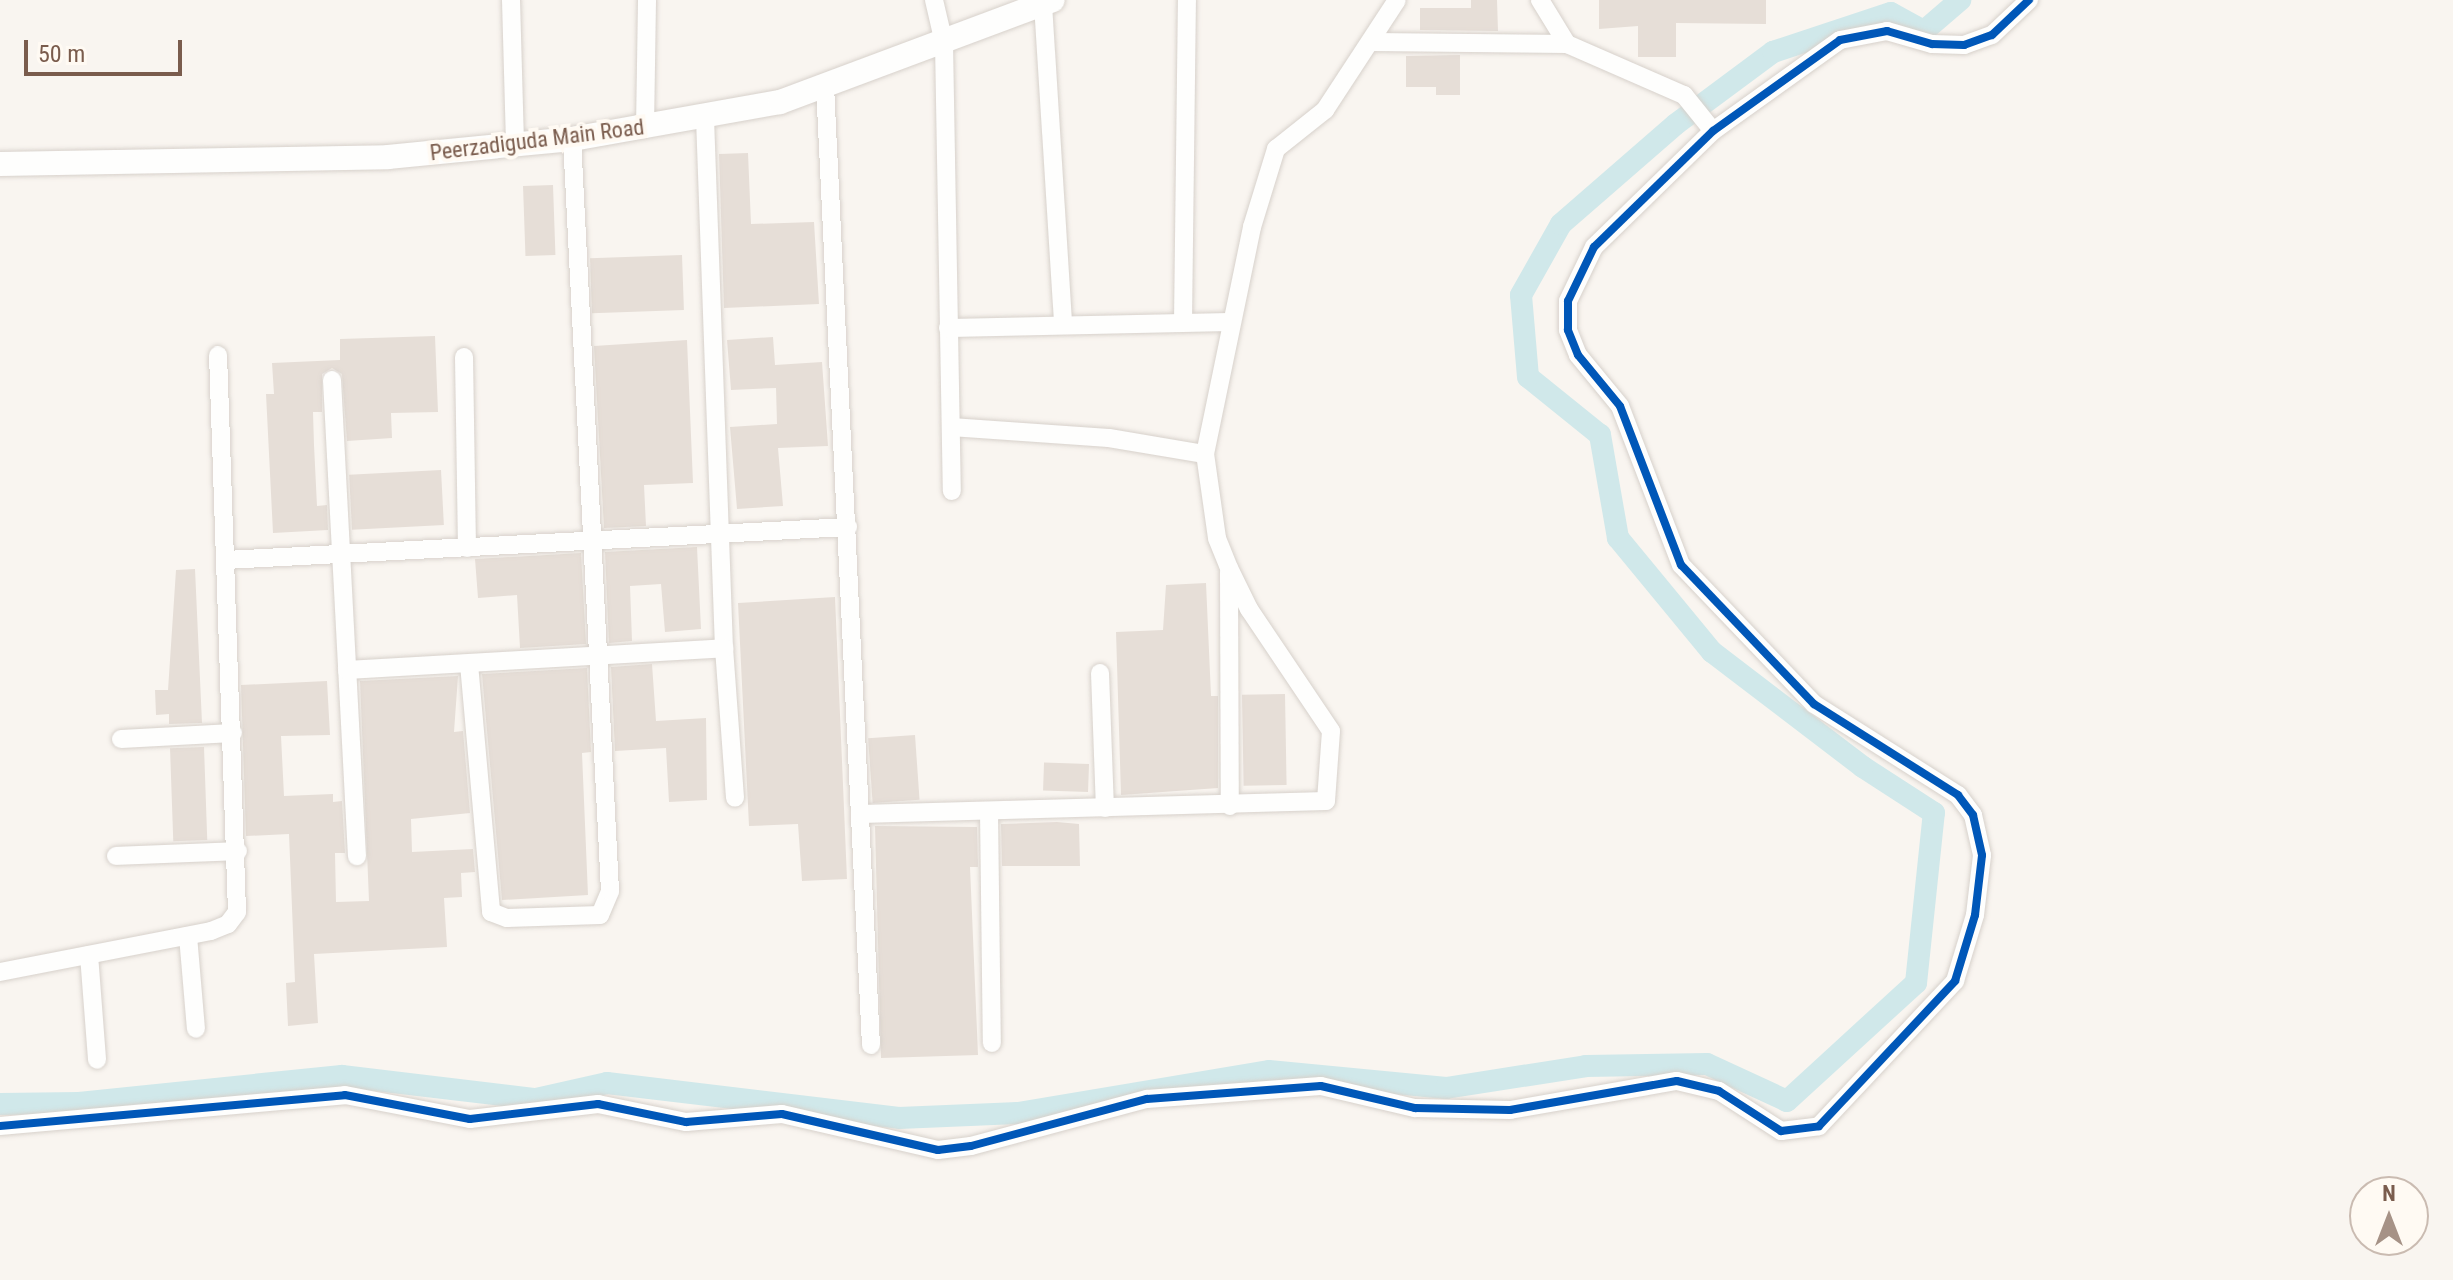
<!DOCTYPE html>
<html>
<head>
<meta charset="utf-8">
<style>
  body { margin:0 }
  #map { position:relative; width:2453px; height:1280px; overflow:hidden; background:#f9f5f0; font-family:"Roboto Condensed",sans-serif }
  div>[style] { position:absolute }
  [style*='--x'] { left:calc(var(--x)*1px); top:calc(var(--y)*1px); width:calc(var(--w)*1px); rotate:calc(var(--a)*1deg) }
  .canal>* { height:22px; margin:-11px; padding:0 11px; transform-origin:11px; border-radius:11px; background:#d0e8ea }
  .building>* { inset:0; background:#e6ded7; transform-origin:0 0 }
  .roads { filter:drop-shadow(0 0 2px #d7d1cb) drop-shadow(0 0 2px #d7d1cb) }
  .minor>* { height:18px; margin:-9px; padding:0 9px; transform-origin:9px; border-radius:9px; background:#fefefd }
  .tertiary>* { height:24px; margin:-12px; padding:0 12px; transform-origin:12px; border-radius:12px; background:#fefefd }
  .cycleway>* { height:8px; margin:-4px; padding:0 4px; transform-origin:4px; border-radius:4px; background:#0057b8 }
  span { translate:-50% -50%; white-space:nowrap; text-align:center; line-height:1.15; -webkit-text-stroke:8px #fffaf3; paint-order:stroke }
  .street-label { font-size:22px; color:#7a5c4d }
  .north { position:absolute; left:2349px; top:1176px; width:80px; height:80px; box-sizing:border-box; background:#fffaf3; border:2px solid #cabbb1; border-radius:50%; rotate:0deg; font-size:22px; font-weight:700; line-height:32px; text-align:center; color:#7a5c4d }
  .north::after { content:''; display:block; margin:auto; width:28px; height:36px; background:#a69286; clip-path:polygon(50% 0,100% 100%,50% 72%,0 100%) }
  .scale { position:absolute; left:24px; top:40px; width:158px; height:36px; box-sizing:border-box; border:4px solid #7a5c4d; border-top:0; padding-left:10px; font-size:24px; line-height:28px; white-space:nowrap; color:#7a5c4d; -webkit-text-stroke:6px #fffaf3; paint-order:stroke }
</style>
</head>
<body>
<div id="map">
  <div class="canal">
    <i style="--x:0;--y:1104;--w:79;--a:-0.7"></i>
    <i style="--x:79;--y:1103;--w:264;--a:-5.9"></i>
    <i style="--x:342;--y:1076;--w:195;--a:6.8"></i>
    <i style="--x:536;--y:1099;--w:73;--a:-12.7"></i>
    <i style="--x:607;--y:1083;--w:294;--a:6.8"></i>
    <i style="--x:899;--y:1118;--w:119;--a:-2.4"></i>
    <i style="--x:1018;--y:1113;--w:254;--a:-9.5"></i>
    <i style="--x:1269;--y:1071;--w:178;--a:5.5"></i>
    <i style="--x:1446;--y:1088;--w:142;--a:-8.9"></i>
    <i style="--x:1586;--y:1066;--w:121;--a:-0.9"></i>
    <i style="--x:1707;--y:1064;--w:88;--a:24.8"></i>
    <i style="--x:1787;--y:1101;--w:175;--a:-42.5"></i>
    <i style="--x:1916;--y:983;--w:171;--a:-84"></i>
    <i style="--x:1934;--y:813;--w:85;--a:-147.1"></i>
    <i style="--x:1863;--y:767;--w:190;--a:-142.7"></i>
    <i style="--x:1712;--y:652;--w:148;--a:-129.5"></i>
    <i style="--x:1618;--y:538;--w:105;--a:-99.9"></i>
    <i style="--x:1600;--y:435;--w:92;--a:-141.1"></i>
    <i style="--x:1528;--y:377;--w:82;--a:-94.9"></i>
    <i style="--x:1521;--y:295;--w:81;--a:-60.6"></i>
    <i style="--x:1561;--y:224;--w:152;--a:-41"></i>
    <i style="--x:1676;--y:124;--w:121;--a:-36.6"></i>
    <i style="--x:1773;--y:52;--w:124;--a:-18.3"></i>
    <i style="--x:1891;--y:13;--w:38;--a:29"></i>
    <i style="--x:1924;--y:31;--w:48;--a:-40.7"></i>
  </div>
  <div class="building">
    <i style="clip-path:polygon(1471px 0,1497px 0,1498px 31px,1420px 30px,1420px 8px,1471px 8px)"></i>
    <i style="clip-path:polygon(1599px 0,1766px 0,1766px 24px,1676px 23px,1676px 57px,1638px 57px,1638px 26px,1599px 29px)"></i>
    <i style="clip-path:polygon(1460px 55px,1460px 95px,1436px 95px,1436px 87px,1406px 87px,1406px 56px)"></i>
    <i style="clip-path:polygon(748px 153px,751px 224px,814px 222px,819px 304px,724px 308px,719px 154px)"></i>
    <i style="left:553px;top:185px;width:70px;height:30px;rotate:88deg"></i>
    <i style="left:682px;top:255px;width:55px;height:92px;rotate:88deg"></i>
    <i style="clip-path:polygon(435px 336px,438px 412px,391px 413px,392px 438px,347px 441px,342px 374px,332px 368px,322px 374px,322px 412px,313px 412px,314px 445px,317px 506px,327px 505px,328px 530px,273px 533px,266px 394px,274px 394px,272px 363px,340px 360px,340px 339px)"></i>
    <i style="clip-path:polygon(773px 337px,775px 365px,822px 362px,828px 446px,778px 448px,783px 506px,737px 509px,730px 427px,777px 424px,776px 388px,731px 390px,727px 340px)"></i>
    <i style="clip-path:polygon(687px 340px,693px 483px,644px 485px,646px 526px,604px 528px,594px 346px)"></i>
    <i style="left:441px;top:470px;width:55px;height:92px;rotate:87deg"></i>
    <i style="clip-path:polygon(697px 547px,701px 629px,665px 632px,661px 584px,630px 586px,632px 641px,609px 643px,605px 552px)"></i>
    <i style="clip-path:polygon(581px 553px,586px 644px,520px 648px,517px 595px,478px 598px,475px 559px)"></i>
    <i style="clip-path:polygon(195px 569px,202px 723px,169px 724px,169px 714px,156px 715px,155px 690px,168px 690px,176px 570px)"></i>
    <i style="clip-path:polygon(1206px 583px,1211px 696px,1218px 696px,1218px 788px,1121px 795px,1116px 632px,1163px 630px,1166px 585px)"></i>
    <i style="clip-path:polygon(835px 597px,847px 879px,802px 881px,798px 824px,749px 826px,738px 603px)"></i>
    <i style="clip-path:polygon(652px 664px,656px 721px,706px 718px,707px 800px,669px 802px,666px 748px,615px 751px,611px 667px)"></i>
    <i style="clip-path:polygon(587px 668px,591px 752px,582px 753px,588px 895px,502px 900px,482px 674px)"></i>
    <i style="clip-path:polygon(458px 676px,454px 732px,463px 731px,470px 813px,411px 819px,412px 852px,473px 849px,475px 872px,461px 873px,462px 897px,444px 898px,447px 947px,314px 954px,318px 1023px,288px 1026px,286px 983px,295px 982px,289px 834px,246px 836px,241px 685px,327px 681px,330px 735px,281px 736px,284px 796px,333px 794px,333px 802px,342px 801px,345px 853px,335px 853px,336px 902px,369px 901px,360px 681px)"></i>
    <i style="left:1285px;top:694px;width:91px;height:43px;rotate:89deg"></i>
    <i style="left:915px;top:735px;width:65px;height:47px;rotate:86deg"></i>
    <i style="left:204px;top:747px;width:93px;height:34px;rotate:88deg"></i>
    <i style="left:1089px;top:764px;width:28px;height:45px;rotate:92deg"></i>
    <i style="clip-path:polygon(1057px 822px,1079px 824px,1080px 866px,1002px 866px,1001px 824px)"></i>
    <i style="clip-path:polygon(875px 826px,977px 827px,978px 867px,970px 867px,978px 1055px,881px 1058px)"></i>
  </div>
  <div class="roads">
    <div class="minor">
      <i style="--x:511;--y:0;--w:144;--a:88.4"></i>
      <i style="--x:934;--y:0;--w:44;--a:76.9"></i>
      <i style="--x:944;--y:43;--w:448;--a:89"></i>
      <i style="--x:1540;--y:0;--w:52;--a:58.5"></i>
      <i style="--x:1043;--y:4;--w:319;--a:86.4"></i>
      <i style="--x:1373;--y:42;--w:194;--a:0.6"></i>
      <i style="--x:1567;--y:44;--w:128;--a:23.6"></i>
      <i style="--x:1684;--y:95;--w:46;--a:51.1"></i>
      <i style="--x:825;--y:85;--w:961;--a:87.26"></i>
      <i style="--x:705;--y:118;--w:530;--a:87.95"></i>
      <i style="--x:724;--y:648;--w:150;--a:85.8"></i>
      <i style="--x:645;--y:128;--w:128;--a:-89.1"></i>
      <i style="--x:1183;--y:322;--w:322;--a:-89.3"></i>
      <i style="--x:948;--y:328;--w:284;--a:-1.2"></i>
      <i style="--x:464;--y:357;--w:191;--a:89.1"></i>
      <i style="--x:332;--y:380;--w:477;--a:87"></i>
      <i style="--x:951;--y:427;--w:158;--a:4"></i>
      <i style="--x:1109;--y:438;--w:97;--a:9.5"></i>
      <i style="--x:226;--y:560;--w:623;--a:-3.04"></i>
      <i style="--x:1229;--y:572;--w:234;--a:89.8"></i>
      <i style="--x:469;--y:664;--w:249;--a:84.9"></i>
      <i style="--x:491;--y:912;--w:17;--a:21"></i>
      <i style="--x:507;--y:918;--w:93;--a:-1.8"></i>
      <i style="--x:600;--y:915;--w:26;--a:-67"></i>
      <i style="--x:610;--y:891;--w:753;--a:-92.89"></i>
      <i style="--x:347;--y:670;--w:378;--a:-3.3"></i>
      <i style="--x:1100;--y:673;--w:135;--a:87.9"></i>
      <i style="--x:121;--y:739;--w:112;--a:-3.1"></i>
      <i style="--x:989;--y:811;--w:232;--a:89.3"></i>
      <i style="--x:861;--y:814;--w:465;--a:-1.6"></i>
      <i style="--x:1326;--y:801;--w:70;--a:-85.9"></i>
      <i style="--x:1331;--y:731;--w:147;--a:-123.9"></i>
      <i style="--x:1249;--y:609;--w:46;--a:-116"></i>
      <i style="--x:1229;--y:568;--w:32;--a:-112"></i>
      <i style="--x:1217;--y:538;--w:85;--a:-98.1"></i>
      <i style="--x:1205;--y:454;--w:232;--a:-78.3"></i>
      <i style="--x:1252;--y:227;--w:82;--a:-72.9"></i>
      <i style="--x:1276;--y:149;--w:63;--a:-38.5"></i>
      <i style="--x:1325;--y:110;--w:131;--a:-56.8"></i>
      <i style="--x:116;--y:856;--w:122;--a:-2.3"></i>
      <i style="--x:188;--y:936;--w:93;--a:85.1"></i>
      <i style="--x:89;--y:955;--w:105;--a:85.6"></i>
      <i style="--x:0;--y:972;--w:215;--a:-11"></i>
      <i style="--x:211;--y:931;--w:18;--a:-22"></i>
      <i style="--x:228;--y:924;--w:15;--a:-53"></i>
      <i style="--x:237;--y:912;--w:557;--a:-91.95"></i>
      <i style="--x:0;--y:1126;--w:346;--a:-5.1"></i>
      <i style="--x:345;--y:1095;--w:127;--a:10.9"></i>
      <i style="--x:470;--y:1119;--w:129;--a:-6.7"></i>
      <i style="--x:598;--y:1104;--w:90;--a:11.6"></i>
      <i style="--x:686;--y:1122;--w:96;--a:-4.8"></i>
      <i style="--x:782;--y:1114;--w:160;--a:13"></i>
      <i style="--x:938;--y:1150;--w:33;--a:-7"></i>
      <i style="--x:971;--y:1146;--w:182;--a:-15"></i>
      <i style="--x:1147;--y:1099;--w:174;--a:-4.3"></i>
      <i style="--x:1321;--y:1086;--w:97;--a:13.2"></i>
      <i style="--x:1415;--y:1108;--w:95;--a:1.2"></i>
      <i style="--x:1510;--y:1110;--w:169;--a:-9.9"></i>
      <i style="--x:1677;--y:1081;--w:43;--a:13.4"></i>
      <i style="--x:1719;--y:1091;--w:74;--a:32.8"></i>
      <i style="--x:1781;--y:1131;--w:38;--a:-7"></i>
      <i style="--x:1819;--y:1126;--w:199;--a:-46.8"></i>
      <i style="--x:1955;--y:981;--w:69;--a:-73.1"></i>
      <i style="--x:1975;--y:915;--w:60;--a:-83.3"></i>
      <i style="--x:1982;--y:855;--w:41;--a:-102.7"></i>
      <i style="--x:1973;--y:815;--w:25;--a:-127"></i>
      <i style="--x:1958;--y:795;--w:170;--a:-147.7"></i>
      <i style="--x:1814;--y:704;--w:192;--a:-133.7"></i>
      <i style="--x:1681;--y:565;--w:170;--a:-111"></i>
      <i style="--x:1620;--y:406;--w:66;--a:-129.5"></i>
      <i style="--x:1578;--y:355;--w:27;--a:-112"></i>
      <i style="--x:1568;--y:330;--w:29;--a:-90"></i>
      <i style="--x:1568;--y:301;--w:60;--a:-64.3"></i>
      <i style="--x:1594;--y:247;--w:166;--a:-44.3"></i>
      <i style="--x:1713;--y:131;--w:156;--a:-35.6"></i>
      <i style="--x:1840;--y:40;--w:48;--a:-10.8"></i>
      <i style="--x:1887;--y:31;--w:47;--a:16.1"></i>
      <i style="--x:1932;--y:44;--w:32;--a:2"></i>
      <i style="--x:1964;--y:45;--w:30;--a:-20"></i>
      <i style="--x:1992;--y:35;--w:51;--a:-43.4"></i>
    </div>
    <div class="tertiary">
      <i style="--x:0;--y:164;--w:388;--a:-1"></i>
      <i style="--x:388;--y:157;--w:185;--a:-5.6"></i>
      <i style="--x:572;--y:139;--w:211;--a:-10.1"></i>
      <i style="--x:780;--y:102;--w:291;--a:-20.5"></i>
    </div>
  </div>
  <div class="cycleway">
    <i style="--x:0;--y:1126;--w:346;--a:-5.1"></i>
    <i style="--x:345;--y:1095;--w:127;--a:10.9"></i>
    <i style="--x:470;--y:1119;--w:129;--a:-6.7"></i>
    <i style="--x:598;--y:1104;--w:90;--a:11.6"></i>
    <i style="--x:686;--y:1122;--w:96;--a:-4.8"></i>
    <i style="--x:782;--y:1114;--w:160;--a:13"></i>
    <i style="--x:938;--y:1150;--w:33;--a:-7"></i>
    <i style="--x:971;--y:1146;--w:182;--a:-15"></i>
    <i style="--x:1147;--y:1099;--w:174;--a:-4.3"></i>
    <i style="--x:1321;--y:1086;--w:97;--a:13.2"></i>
    <i style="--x:1415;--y:1108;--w:95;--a:1.2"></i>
    <i style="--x:1510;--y:1110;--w:169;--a:-9.9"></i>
    <i style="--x:1677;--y:1081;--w:43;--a:13.4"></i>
    <i style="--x:1719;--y:1091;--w:74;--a:32.8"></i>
    <i style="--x:1781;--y:1131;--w:38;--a:-7"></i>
    <i style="--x:1819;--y:1126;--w:199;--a:-46.8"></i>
    <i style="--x:1955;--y:981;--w:69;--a:-73.1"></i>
    <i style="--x:1975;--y:915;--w:60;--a:-83.3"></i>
    <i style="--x:1982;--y:855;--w:41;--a:-102.7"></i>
    <i style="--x:1973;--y:815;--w:25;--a:-127"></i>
    <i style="--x:1958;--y:795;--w:170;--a:-147.7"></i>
    <i style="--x:1814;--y:704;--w:192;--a:-133.7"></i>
    <i style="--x:1681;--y:565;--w:170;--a:-111"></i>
    <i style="--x:1620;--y:406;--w:66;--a:-129.5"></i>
    <i style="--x:1578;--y:355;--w:27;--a:-112"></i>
    <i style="--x:1568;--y:330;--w:29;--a:-90"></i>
    <i style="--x:1568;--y:301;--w:60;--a:-64.3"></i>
    <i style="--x:1594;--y:247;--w:166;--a:-44.3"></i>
    <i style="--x:1713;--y:131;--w:156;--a:-35.6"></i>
    <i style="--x:1840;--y:40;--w:48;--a:-10.8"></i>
    <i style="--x:1887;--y:31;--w:47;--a:16.1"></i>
    <i style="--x:1932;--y:44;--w:32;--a:2"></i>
    <i style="--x:1964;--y:45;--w:30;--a:-20"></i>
    <i style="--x:1992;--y:35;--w:51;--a:-43.4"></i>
  </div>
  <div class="street-label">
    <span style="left:537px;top:140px;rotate:-7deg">Peerzadiguda Main Road</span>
  </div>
  <div class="north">N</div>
  <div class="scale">50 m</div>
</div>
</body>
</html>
